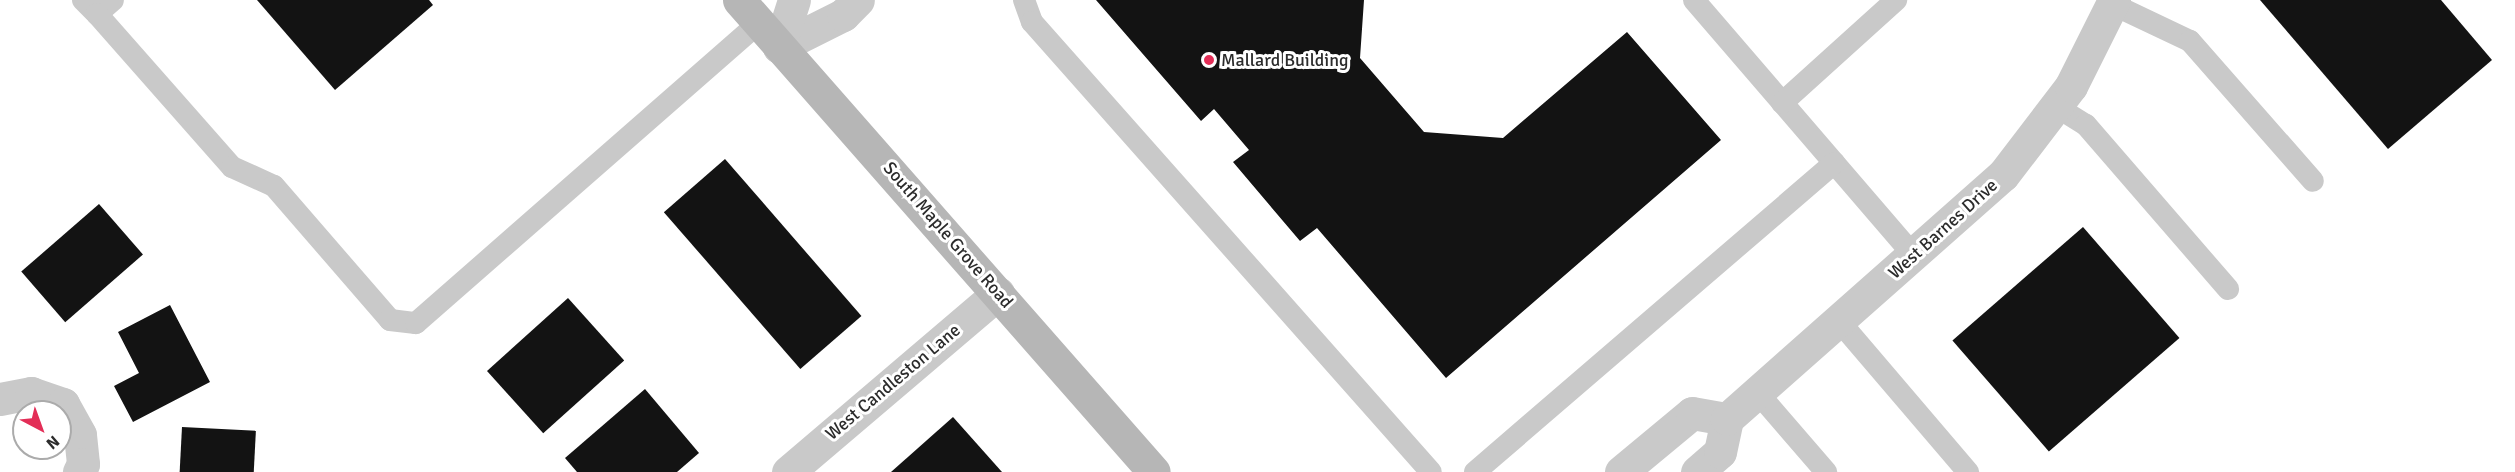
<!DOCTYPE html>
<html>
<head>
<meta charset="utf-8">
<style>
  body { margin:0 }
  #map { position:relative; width:2515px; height:472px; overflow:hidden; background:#fff; font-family:Signika,sans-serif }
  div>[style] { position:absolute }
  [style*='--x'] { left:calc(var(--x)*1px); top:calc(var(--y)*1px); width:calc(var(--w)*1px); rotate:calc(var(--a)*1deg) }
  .building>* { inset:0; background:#131313; transform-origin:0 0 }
  .service>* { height:22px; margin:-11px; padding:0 11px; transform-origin:11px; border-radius:11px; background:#c9c9c9 }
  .minor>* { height:33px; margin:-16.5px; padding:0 16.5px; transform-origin:16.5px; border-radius:16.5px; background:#c9c9c9 }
  .secondary>* { height:33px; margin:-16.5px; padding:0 16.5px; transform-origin:16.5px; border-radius:16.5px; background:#b6b6b6 }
  .dots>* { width:16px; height:16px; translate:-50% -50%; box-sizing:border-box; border:3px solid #fff; border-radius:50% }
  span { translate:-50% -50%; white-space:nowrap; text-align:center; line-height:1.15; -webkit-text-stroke:6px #fff; paint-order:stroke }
  .poi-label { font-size:18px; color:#2c2c2c }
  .left { translate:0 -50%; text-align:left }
  .street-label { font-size:18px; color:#2c2c2c }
  .north { position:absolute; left:12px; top:400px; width:60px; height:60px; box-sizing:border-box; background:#fff; border:2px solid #ababab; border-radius:50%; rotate:139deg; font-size:16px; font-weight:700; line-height:24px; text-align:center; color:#2c2c2c }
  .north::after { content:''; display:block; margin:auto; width:21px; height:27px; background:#e32e57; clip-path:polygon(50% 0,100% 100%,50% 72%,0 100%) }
</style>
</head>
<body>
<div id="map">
  <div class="building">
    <i style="clip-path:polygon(257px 0,429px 0,433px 5px,335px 90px)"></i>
    <i style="clip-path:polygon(1096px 0,1364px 0,1360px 58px,1424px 132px,1503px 138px,1627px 32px,1721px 140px,1446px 378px,1317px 228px,1300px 241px,1233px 162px,1249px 150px,1214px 109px,1201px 121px)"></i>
    <i style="clip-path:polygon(2260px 0,2441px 0,2492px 60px,2388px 149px)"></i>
    <i style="left:725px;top:159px;width:208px;height:81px;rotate:49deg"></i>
    <i style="left:99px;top:204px;width:67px;height:103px;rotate:49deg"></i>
    <i style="left:2083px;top:227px;width:147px;height:173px;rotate:49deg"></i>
    <i style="left:568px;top:298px;width:84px;height:109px;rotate:48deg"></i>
    <i style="clip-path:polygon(170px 305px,210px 382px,133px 422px,114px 386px,139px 373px,118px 332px)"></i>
    <i style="clip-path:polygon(645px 389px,699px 453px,677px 472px,577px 472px,565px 458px)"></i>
    <i style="clip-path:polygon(953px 417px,1002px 472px,891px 472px)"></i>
    <i style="left:182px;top:427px;width:74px;height:45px;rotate:3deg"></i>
  </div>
  <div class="service">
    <i style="--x:83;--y:0;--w:20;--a:45"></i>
    <i style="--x:97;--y:14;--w:21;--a:-41"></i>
    <i style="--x:1024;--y:0;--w:23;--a:70"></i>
    <i style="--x:1032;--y:22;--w:601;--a:48.44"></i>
    <i style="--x:1694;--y:0;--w:338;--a:49.3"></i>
    <i style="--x:2112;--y:4;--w:86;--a:25.4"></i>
    <i style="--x:2190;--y:41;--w:186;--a:48.7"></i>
    <i style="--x:97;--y:14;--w:204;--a:48.6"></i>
    <i style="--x:232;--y:167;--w:46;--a:24.3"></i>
    <i style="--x:274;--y:186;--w:177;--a:49.1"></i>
    <i style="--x:390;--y:320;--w:26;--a:7"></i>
    <i style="--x:416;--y:323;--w:456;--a:-41.2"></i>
    <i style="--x:1782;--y:103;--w:154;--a:-42.1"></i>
    <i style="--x:2057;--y:107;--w:34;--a:32"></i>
    <i style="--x:2086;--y:125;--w:217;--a:49.1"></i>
    <i style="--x:1839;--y:321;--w:199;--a:49.5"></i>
    <i style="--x:1757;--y:392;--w:106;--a:49.2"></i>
    <i style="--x:1475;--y:472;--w:474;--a:-40.7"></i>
  </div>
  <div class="minor">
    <i style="--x:779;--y:47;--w:72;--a:-26.6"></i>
    <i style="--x:843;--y:15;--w:21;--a:-45"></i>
    <i style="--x:779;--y:47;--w:49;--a:-72.3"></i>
    <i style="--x:0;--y:399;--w:32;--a:-11"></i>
    <i style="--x:31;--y:393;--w:34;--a:19"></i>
    <i style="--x:63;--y:404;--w:35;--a:61"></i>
    <i style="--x:80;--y:435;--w:29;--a:84"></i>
    <i style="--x:83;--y:464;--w:9;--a:117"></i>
    <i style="--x:788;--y:472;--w:276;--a:-40.4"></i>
    <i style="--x:1621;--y:472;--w:92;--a:-39.7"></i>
    <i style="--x:1692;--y:413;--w:36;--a:10"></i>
    <i style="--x:1697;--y:472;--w:30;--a:-41"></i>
    <i style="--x:1720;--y:452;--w:34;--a:-78"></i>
    <i style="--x:1727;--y:419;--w:368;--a:-41.5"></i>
    <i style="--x:2003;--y:175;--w:112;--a:-52.6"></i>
    <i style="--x:2071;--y:86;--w:96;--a:-63.4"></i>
  </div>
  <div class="secondary">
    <i style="--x:739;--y:0;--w:628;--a:48.68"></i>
  </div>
  <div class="dots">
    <i style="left:1209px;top:60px;background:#e32e57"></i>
  </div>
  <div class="poi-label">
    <span class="left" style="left:1221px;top:60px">Mallard Building</span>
  </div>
  <div class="street-label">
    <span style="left:1943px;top:229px;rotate:-42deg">West Barnes Drive</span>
    <span style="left:948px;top:235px;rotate:49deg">South Maple Grove Road</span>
    <span style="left:893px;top:382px;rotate:-40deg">West Candleston Lane</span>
  </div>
  <div class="north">N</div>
</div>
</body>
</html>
